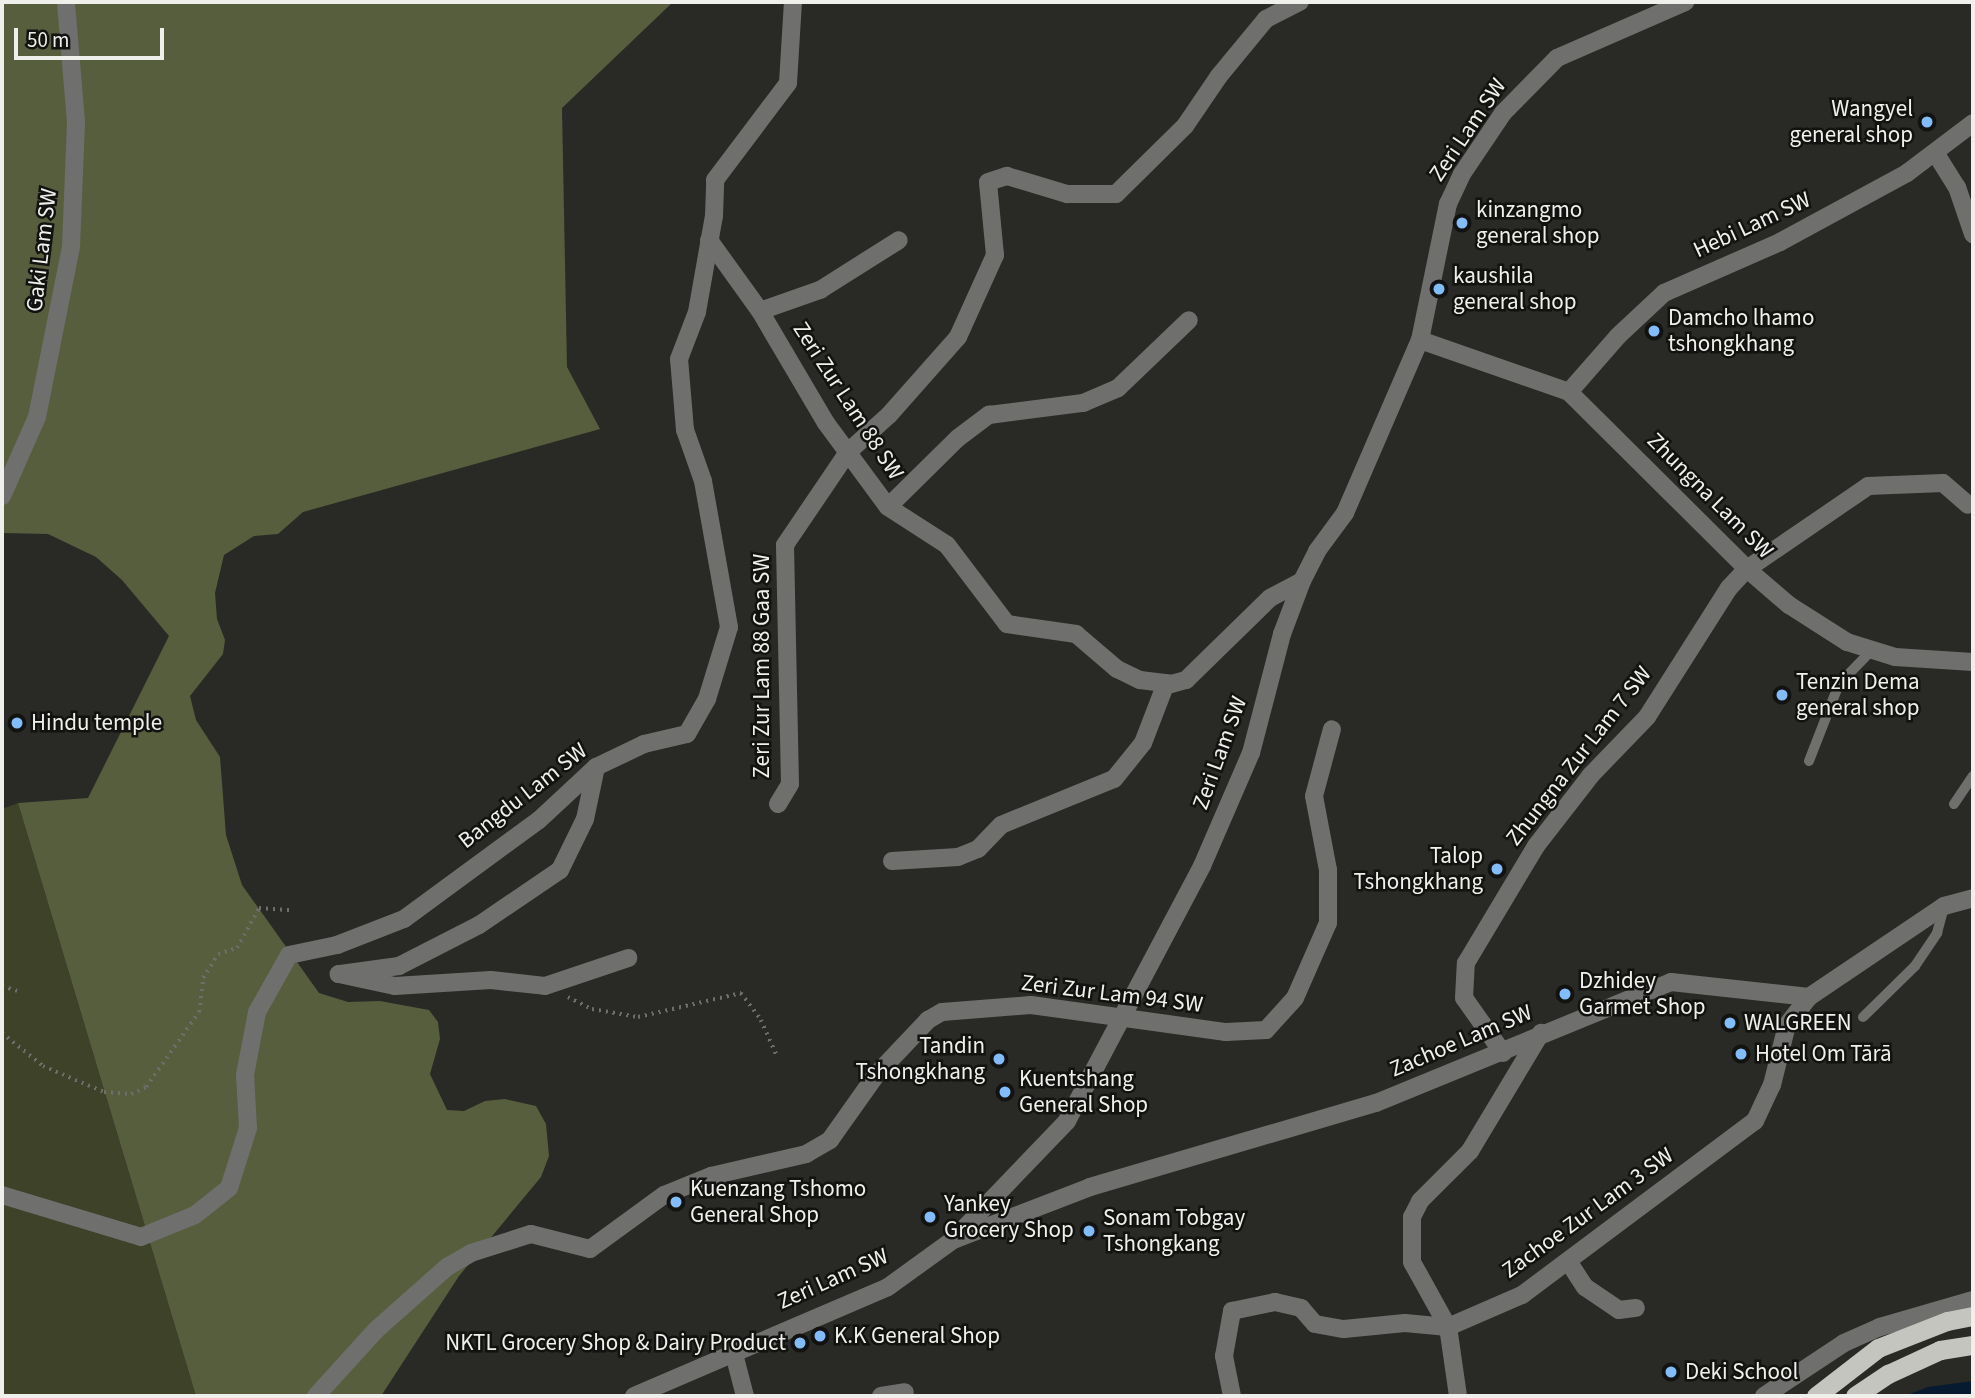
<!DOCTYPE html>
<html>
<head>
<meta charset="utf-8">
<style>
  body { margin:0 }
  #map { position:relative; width:1975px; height:1398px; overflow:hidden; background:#292a25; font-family:"Source Sans 3",sans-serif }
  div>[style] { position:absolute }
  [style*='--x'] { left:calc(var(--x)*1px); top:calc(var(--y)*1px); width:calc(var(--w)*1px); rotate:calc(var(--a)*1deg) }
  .green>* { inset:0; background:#3d4229 }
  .forest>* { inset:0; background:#575e3e }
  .water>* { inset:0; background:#071b30 }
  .path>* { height:3.5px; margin-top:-1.75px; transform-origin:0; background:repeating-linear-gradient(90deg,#6e6f6b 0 2px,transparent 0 7px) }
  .service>* { height:10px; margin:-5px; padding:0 5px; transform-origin:5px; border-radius:5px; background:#6f706d }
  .minor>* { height:18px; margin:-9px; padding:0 9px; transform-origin:9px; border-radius:9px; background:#6f706d }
  .tertiary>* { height:18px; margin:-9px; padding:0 9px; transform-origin:9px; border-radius:9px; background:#6f706d }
  .trunk>* { height:19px; margin:-9.5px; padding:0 9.5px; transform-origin:9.5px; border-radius:9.5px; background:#c3c5be }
  .dots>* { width:19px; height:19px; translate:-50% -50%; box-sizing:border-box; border:4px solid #121210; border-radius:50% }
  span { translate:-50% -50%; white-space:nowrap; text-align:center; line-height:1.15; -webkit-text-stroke:5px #121210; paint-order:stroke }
  .poi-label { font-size:23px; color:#eff0ec }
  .right { translate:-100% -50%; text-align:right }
  .left { translate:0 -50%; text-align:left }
  .street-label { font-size:23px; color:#eff0ec }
  .frame { position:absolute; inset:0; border:4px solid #eff0ec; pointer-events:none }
  .scale { position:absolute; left:14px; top:28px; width:150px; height:32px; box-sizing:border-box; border:4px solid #eff0ec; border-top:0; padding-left:9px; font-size:21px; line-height:24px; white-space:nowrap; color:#eff0ec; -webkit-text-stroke:5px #121210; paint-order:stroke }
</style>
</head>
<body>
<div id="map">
  <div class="green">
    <i style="clip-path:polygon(18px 803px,196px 1396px,2px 1396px,2px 809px)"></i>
  </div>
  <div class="forest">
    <i style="clip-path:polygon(2px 2px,673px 2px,562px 108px,567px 367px,600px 429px,303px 512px,278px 534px,254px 536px,224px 555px,215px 593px,217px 619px,225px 640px,223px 654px,190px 696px,196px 720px,220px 757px,226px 835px,242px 885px,319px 993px,348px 1002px,380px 1001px,429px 1010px,438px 1022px,440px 1039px,430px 1074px,447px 1110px,464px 1111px,485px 1101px,505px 1099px,536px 1106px,546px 1124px,549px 1156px,541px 1177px,459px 1276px,381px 1396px,196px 1396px,18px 803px,88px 798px,169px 636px,122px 580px,96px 557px,48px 534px,2px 533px)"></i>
  </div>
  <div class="water">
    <i style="clip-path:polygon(1973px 1381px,1973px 1396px,1905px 1396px,1928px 1387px)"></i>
  </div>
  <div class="path">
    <i style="--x:2;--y:986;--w:16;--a:18"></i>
    <i style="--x:568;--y:997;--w:27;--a:27"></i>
    <i style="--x:592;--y:1009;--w:47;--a:9.9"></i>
    <i style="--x:638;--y:1017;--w:106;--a:-13.1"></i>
    <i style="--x:741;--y:993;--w:34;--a:53"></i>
    <i style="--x:761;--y:1020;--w:39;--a:66"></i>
    <i style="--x:2;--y:1033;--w:53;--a:38.8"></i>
    <i style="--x:43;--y:1066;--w:66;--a:23.1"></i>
    <i style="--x:104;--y:1092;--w:27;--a:4"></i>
    <i style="--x:131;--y:1094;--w:17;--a:-25"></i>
    <i style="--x:146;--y:1087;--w:92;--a:-54.8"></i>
    <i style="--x:199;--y:1012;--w:34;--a:-83"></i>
    <i style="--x:203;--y:978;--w:28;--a:-58"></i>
    <i style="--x:218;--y:954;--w:20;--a:-18"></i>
    <i style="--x:237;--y:948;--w:46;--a:-61.2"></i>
    <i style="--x:259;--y:908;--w:32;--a:4"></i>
  </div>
  <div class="service">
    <i style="--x:1809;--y:761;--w:83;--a:-68.7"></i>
    <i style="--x:1839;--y:684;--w:46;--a:-45.9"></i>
    <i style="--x:1954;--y:804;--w:34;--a:-56"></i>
    <i style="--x:1863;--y:1017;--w:73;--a:-44.4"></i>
    <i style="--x:1915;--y:966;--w:40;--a:-56"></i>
    <i style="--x:1937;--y:933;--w:28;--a:-75"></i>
  </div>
  <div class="minor">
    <i style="--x:1936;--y:154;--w:39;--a:58"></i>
    <i style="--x:1957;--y:187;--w:50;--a:71.2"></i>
    <i style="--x:709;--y:240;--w:87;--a:54.3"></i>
    <i style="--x:760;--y:311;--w:130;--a:59.5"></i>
    <i style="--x:826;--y:423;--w:104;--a:53.6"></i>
    <i style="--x:888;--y:507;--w:70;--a:32.8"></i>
    <i style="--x:947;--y:545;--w:99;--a:52.8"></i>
    <i style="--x:1007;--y:624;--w:70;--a:8.2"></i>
    <i style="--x:1076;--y:634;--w:54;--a:40.5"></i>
    <i style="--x:1117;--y:669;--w:25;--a:26"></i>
    <i style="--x:1140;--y:680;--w:31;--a:7"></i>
    <i style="--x:1171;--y:684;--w:16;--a:-15"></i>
    <i style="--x:1186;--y:680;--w:117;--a:-44.3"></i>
    <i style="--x:1270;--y:598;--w:36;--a:-28"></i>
    <i style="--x:760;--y:311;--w:64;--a:-19.3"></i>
    <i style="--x:820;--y:290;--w:93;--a:-32.3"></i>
    <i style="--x:2;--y:496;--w:86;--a:-66.1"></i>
    <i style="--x:37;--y:417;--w:173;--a:-78.7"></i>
    <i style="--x:71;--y:247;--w:125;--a:-87.7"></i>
    <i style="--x:76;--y:122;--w:120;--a:-94.8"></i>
    <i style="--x:888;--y:507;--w:98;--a:-44.6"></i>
    <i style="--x:958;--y:438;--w:39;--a:-37"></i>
    <i style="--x:989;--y:415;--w:95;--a:-7.3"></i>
    <i style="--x:1083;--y:403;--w:38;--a:-23"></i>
    <i style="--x:1118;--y:388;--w:98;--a:-43.8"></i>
    <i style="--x:596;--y:767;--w:53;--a:101.9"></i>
    <i style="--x:585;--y:819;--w:57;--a:116.1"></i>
    <i style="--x:560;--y:870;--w:98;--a:145.8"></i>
    <i style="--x:479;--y:925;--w:90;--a:152.9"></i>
    <i style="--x:399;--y:966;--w:61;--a:172.4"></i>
    <i style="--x:339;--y:974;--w:57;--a:12.1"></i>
    <i style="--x:395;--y:986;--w:96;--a:-3.6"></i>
    <i style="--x:491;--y:980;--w:54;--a:6.3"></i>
    <i style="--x:545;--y:986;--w:88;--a:-18.6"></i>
    <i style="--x:778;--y:804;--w:23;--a:-59"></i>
    <i style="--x:790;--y:784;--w:239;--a:-91.2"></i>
    <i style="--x:785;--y:545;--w:112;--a:-55.9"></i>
    <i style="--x:848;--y:452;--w:55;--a:-42.1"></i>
    <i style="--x:889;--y:415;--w:104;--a:-48.5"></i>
    <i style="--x:958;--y:337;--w:90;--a:-65.7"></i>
    <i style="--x:995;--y:255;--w:73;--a:-95.5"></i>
    <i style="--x:988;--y:182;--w:20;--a:-18"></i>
    <i style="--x:1007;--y:176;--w:63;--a:16.7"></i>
    <i style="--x:1067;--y:194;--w:49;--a:0"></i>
    <i style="--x:1116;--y:194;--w:97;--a:-44.6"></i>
    <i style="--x:1185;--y:126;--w:60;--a:-55.8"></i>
    <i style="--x:1219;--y:76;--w:74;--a:-50.5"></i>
    <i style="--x:1266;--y:19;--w:38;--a:-27"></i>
    <i style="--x:892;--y:861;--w:66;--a:-3.5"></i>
    <i style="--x:958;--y:857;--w:22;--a:-22"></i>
    <i style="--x:978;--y:849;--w:33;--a:-46"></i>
    <i style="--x:1001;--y:825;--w:122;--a:-22.2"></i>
    <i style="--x:1114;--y:779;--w:46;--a:-51.1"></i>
    <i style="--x:1143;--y:743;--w:64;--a:-69"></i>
    <i style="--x:1503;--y:1053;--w:67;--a:-125.3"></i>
    <i style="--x:1464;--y:998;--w:35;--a:-87"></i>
    <i style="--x:1466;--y:963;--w:136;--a:-59.1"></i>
    <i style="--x:1536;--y:846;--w:90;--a:-52.2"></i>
    <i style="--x:1591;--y:775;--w:81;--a:-46"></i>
    <i style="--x:1647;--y:717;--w:153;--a:-57.6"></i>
    <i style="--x:1729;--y:588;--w:26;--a:-47"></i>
    <i style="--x:1747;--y:569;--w:147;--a:-34.4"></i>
    <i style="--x:1868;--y:486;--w:75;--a:-2.3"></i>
    <i style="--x:1943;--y:483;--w:33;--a:41"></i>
    <i style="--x:2;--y:1195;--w:145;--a:16.8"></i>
    <i style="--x:141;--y:1237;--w:58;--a:-22.2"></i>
    <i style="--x:195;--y:1215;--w:43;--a:-38.5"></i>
    <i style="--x:229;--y:1188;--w:63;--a:-72.4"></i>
    <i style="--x:248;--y:1128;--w:53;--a:-93.2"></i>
    <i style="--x:245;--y:1075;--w:64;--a:-79.2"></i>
    <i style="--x:257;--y:1012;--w:65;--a:-60.7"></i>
    <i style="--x:289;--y:955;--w:49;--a:-11.8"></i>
    <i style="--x:337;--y:945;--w:72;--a:-21.2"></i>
    <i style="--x:404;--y:919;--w:167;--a:-36.3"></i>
    <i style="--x:539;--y:820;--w:78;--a:-42.9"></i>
    <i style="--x:596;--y:767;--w:53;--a:-25.6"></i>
    <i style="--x:644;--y:744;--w:44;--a:-13.1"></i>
    <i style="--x:687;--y:734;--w:40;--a:-60.3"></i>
    <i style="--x:707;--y:699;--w:75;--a:-73"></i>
    <i style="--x:729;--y:627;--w:148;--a:-100.1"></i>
    <i style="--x:703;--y:481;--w:54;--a:-109.4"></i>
    <i style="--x:685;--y:430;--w:71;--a:-94.8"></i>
    <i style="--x:679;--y:359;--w:50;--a:-69"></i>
    <i style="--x:697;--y:312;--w:97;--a:-80"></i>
    <i style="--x:714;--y:216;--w:36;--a:-88"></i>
    <i style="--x:715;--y:180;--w:121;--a:-53"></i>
    <i style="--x:788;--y:83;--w:81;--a:-86.5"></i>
    <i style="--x:953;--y:1240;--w:147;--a:-21.1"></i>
    <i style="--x:1090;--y:1187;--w:298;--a:-16.4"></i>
    <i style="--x:1376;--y:1103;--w:319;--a:-22.3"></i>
    <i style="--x:1671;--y:982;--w:139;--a:6.2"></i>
    <i style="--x:1809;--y:997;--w:163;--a:-34"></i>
    <i style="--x:1944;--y:906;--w:30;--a:-15"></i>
    <i style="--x:1568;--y:1261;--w:31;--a:57"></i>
    <i style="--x:1585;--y:1287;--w:41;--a:34.1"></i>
    <i style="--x:1619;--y:1310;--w:17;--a:-7"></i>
    <i style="--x:733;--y:1350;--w:48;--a:75.4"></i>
    <i style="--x:316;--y:1396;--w:89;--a:-47.7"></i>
    <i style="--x:376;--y:1330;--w:95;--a:-41.6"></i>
    <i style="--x:447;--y:1267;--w:28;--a:-30"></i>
    <i style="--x:471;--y:1253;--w:63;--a:-17.6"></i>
    <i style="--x:531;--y:1234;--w:61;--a:14.3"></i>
    <i style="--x:590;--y:1249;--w:92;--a:-36.1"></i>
    <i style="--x:664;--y:1195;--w:51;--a:-22"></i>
    <i style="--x:711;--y:1176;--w:98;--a:-13"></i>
    <i style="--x:806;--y:1154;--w:28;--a:-30"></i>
    <i style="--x:830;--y:1140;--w:80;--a:-54.7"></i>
    <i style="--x:876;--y:1075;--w:76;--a:-46.6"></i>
    <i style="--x:928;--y:1020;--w:16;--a:-30"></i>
    <i style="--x:942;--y:1012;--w:89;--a:-4.5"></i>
    <i style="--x:1031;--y:1005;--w:197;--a:7.9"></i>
    <i style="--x:1226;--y:1032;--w:40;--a:-2.9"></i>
    <i style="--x:1266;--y:1030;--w:43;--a:-47.8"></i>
    <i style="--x:1295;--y:998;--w:82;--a:-66.3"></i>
    <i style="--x:1328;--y:923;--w:53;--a:-90"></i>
    <i style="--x:1328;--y:870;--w:75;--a:-100.7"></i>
    <i style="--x:1314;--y:796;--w:69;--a:-75"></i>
    <i style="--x:881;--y:1396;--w:24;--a:-9"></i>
    <i style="--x:1232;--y:1396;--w:41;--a:-101.3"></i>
    <i style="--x:1224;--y:1356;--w:46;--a:-79.9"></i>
    <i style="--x:1232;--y:1311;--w:44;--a:-11.8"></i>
    <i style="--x:1275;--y:1302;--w:27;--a:13"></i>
    <i style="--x:1301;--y:1308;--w:21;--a:49"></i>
    <i style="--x:1315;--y:1324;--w:29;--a:10"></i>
    <i style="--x:1344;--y:1329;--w:61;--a:-5.6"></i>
    <i style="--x:1405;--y:1323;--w:43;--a:5.3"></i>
    <i style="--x:1448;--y:1327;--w:81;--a:-23.4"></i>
    <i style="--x:1522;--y:1295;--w:291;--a:-36.8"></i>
    <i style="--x:1755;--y:1121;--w:40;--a:-65"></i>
    <i style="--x:1772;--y:1085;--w:62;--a:-76"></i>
    <i style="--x:1787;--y:1025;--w:36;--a:-52"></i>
    <i style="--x:1458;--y:1396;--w:70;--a:-98.2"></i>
    <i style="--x:1448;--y:1327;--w:74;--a:-119"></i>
    <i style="--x:1412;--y:1262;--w:45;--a:-90"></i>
    <i style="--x:1412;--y:1217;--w:18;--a:-63"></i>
    <i style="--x:1420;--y:1201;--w:71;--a:-45"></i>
    <i style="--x:1470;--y:1151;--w:138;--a:-59"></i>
  </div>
  <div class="tertiary">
    <i style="--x:1420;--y:340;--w:158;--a:19.2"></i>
    <i style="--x:1569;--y:392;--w:251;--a:44.8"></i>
    <i style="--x:1747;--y:569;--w:55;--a:40.6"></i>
    <i style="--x:1789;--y:605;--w:69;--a:32.5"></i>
    <i style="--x:1847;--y:642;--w:50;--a:17.4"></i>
    <i style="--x:1895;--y:657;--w:78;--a:3.7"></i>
    <i style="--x:1569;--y:392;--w:74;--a:-48.8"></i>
    <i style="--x:1618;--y:336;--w:63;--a:-43.1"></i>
    <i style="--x:1664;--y:293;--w:127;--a:-23.7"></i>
    <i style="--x:1780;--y:242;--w:145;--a:-28.5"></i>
    <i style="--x:1907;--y:173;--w:83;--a:-37.1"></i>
    <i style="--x:634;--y:1396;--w:276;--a:-23.2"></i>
    <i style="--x:888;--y:1287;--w:80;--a:-35.9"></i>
    <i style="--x:953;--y:1240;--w:165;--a:-46.2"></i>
    <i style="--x:1067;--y:1121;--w:289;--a:-62.1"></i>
    <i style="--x:1202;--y:866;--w:123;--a:-66.6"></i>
    <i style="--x:1251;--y:753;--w:123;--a:-75.4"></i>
    <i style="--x:1282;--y:634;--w:57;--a:-69.3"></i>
    <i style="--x:1302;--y:581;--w:34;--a:-63"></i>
    <i style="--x:1317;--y:551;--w:47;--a:-53.6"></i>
    <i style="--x:1345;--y:513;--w:189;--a:-66.6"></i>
    <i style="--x:1420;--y:340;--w:139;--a:-78.4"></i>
    <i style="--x:1448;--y:204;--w:33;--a:-65"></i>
    <i style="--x:1462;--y:174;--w:73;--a:-56.1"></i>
    <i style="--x:1503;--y:113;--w:77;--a:-45.5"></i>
    <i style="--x:1557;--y:58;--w:140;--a:-23.6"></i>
    <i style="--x:1764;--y:1396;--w:96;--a:-33.5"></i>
    <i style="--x:1844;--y:1343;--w:39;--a:-24"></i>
    <i style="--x:1880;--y:1327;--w:97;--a:-16.2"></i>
  </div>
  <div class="trunk">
    <i style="--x:1816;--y:1396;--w:78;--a:-37.7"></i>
    <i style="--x:1878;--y:1348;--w:74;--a:-21.4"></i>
    <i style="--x:1947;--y:1321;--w:26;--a:-11"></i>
    <i style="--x:1855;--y:1396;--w:40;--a:-34"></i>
    <i style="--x:1888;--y:1374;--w:57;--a:-24.8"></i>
    <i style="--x:1940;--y:1350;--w:33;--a:-9"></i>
  </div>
  <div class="dots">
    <i style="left:1927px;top:122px;background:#83bcfb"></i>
    <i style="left:1462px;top:223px;background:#83bcfb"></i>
    <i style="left:1439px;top:289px;background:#83bcfb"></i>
    <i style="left:1654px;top:331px;background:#83bcfb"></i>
    <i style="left:1782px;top:695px;background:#83bcfb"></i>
    <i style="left:17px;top:723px;background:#83bcfb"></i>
    <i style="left:1497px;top:869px;background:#83bcfb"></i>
    <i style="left:1565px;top:994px;background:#83bcfb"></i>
    <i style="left:1730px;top:1023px;background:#83bcfb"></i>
    <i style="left:1741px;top:1054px;background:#83bcfb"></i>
    <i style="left:999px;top:1059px;background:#83bcfb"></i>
    <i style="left:1005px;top:1092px;background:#83bcfb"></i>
    <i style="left:676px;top:1202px;background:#83bcfb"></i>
    <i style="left:930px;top:1217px;background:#83bcfb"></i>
    <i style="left:1089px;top:1231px;background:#83bcfb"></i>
    <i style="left:820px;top:1336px;background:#83bcfb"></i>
    <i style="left:800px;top:1343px;background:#83bcfb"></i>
    <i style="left:1671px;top:1372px;background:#83bcfb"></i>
  </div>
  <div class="poi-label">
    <span class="right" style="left:1913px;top:122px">Wangyel<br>general shop</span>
    <span class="left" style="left:1476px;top:223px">kinzangmo<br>general shop</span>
    <span class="left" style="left:1453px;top:289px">kaushila<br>general shop</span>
    <span class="left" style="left:1668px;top:331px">Damcho lhamo<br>tshongkhang</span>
    <span class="left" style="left:1796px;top:695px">Tenzin Dema<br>general shop</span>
    <span class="left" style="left:31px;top:723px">Hindu temple</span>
    <span class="right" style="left:1483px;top:869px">Talop<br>Tshongkhang</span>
    <span class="left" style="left:1579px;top:994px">Dzhidey<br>Garmet Shop</span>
    <span class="left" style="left:1744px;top:1023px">WALGREEN</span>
    <span class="right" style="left:985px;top:1059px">Tandin<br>Tshongkhang</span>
    <span class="left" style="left:1755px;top:1054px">Hotel Om Tārā</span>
    <span class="left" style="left:1019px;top:1092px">Kuentshang<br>General Shop</span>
    <span class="left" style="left:690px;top:1202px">Kuenzang Tshomo<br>General Shop</span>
    <span class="left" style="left:944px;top:1217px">Yankey<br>Grocery Shop</span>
    <span class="left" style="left:1103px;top:1231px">Sonam Tobgay<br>Tshongkang</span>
    <span class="left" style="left:834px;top:1336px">K.K General Shop</span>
    <span class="right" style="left:786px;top:1343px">NKTL Grocery Shop &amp; Dairy Product</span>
    <span class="left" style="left:1685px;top:1372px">Deki School</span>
  </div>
  <div class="street-label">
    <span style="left:1468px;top:130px;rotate:-56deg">Zeri Lam SW</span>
    <span style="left:1752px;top:225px;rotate:-25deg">Hebi Lam SW</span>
    <span style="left:42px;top:250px;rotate:-83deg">Gaki Lam SW</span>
    <span style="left:848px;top:401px;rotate:57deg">Zeri Zur Lam 88 SW</span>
    <span style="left:1710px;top:496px;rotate:45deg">Zhungna Lam SW</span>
    <span style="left:762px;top:666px;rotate:-90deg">Zeri Zur Lam 88 Gaa SW</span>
    <span style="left:1220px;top:753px;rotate:-70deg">Zeri Lam SW</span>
    <span style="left:1579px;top:756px;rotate:-52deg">Zhungna Zur Lam 7 SW</span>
    <span style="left:523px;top:796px;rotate:-38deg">Bangdu Lam SW</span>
    <span style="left:1112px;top:994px;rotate:7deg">Zeri Zur Lam 94 SW</span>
    <span style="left:1461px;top:1041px;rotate:-23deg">Zachoe Lam SW</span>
    <span style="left:1588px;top:1213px;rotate:-36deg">Zachoe Zur Lam 3 SW</span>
    <span style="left:833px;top:1279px;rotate:-24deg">Zeri Lam SW</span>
  </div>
  <div class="frame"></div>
  <div class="scale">50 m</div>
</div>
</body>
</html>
